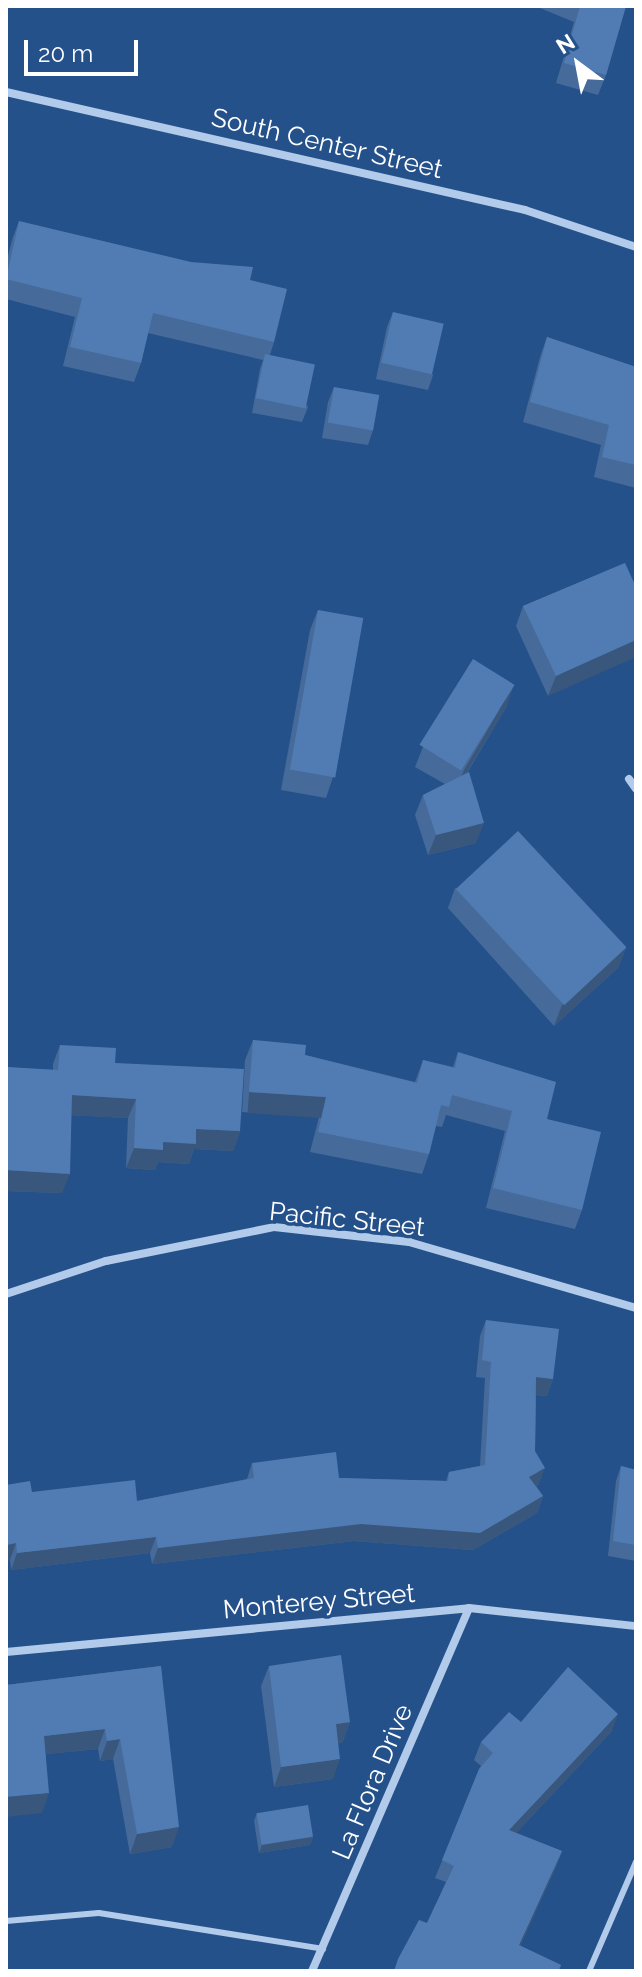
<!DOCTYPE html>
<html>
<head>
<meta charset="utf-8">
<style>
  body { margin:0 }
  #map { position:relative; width:642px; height:1977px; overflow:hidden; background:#25518b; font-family:Raleway,sans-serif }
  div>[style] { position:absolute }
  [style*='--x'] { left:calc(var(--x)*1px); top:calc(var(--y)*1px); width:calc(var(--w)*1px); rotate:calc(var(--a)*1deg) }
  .service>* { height:6px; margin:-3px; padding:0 3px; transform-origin:3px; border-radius:3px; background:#b3cbea }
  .minor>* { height:8px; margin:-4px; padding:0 4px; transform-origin:4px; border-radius:4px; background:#b3cbea }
  .wall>* { inset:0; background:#466b9a }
  .shaded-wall>* { inset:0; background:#39577d; transform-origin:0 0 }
  .building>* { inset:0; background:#517cb3; transform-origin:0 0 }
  span { translate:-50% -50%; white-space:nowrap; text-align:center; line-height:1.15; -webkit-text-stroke:7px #25518b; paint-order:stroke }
  .street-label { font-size:26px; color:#fff }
  .frame { position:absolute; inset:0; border:8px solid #fff; pointer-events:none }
  .north { position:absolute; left:538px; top:24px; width:80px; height:80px; -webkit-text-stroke:6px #25518b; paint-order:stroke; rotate:328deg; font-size:22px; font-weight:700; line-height:32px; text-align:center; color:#fff }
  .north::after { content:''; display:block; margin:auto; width:28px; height:36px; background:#fff; clip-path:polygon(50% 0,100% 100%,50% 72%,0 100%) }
  .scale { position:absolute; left:24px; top:40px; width:114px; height:36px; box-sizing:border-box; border:4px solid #fff; border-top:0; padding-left:10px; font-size:24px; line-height:28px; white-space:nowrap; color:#fff; -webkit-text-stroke:6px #25518b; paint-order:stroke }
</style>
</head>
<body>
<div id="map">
  <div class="service">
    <i style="--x:6;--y:1921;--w:93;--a:-4.9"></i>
    <i style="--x:99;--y:1913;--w:227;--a:9.1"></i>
    <i style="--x:589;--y:1971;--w:119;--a:-66.7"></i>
  </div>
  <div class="minor">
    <i style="--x:6;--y:92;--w:532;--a:12.81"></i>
    <i style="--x:525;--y:210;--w:117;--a:18.4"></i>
    <i style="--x:629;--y:779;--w:12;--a:55"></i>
    <i style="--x:6;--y:1294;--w:105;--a:-18.3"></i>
    <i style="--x:106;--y:1261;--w:171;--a:-11.4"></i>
    <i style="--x:274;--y:1227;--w:136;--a:6.3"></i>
    <i style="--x:409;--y:1242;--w:236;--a:16.2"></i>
    <i style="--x:6;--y:1652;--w:465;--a:-5.4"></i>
    <i style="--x:469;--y:1608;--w:168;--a:6.2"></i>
    <i style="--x:312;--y:1971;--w:395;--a:-66.6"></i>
  </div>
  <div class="wall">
    <i style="clip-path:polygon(535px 6px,626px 6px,606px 75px,598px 95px,556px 83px,574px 22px)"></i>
    <i style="clip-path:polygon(19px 221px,274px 342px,270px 355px,308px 407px,302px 422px,252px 413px,260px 369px,263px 360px,148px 333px,141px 363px,134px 382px,63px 366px,75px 317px,6px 299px,6px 264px,12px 240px)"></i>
    <i style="clip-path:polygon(393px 312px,433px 375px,428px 390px,376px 379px,387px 327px)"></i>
    <i style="clip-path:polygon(547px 337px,636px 367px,636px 488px,594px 477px,601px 445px,523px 422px,540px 357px)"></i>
    <i style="clip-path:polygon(334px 387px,373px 430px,368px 445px,322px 438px,328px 402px)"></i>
    <i style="clip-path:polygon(625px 563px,548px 696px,516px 626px,523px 606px)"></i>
    <i style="clip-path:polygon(318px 610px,333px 777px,326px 798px,281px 790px,310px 630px)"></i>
    <i style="clip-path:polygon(507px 706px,467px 773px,476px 843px,428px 855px,415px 815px,423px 795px,445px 784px,415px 767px,423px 747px)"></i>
    <i style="clip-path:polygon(455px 888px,626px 948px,618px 968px,554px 1026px,448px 908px)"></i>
    <i style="clip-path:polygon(253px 1040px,305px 1055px,415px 1082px,423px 1060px,453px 1067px,458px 1052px,547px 1119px,582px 1210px,575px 1229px,486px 1208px,505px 1131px,446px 1115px,442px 1127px,436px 1126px,429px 1154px,422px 1174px,310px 1152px,319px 1117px,242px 1112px,245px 1060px)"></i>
    <i style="clip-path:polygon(60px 1045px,115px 1063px,240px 1131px,233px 1151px,194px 1149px,189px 1164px,158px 1162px,155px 1170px,126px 1168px,128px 1118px,71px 1115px,62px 1193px,6px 1191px,6px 1067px,53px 1070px,53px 1064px)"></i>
    <i style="clip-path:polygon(486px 1320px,553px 1379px,547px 1396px,536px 1395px,535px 1451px,539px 1484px,536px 1486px,543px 1496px,537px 1513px,473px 1550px,354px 1541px,152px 1564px,150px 1553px,11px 1570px,10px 1560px,6px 1561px,6px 1485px,32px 1492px,137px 1501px,247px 1479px,252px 1463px,339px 1478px,446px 1481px,449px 1472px,480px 1466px,485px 1378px,476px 1377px,480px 1336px)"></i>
    <i style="clip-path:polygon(621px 1466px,636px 1470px,636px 1561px,608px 1556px,616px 1481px)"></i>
    <i style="clip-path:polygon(161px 1666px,172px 1847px,130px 1854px,113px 1759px,100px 1761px,98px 1749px,46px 1754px,42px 1813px,6px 1685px)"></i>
    <i style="clip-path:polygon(269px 1666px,350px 1722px,342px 1743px,338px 1743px,333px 1779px,274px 1787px,261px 1686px)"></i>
    <i style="clip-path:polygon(521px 1722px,612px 1731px,516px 1833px,562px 1851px,555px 1869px,520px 1946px,561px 1965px,559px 1971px,394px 1971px,427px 1923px,446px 1882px,435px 1878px,481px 1766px,474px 1760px,481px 1742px)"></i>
    <i style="clip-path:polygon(257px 1813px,313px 1837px,310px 1845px,259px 1853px,254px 1821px)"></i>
  </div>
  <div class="shaded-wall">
    <i style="clip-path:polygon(636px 640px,636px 657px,548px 696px,556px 676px)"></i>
    <i style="clip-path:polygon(514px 685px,507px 706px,456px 790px,464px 770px)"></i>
    <i style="clip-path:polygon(484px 823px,476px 843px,428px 855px,436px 835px)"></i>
    <i style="clip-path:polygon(626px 948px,618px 968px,554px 1026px,562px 1005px)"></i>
    <i style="left:249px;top:1092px;width:77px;height:21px;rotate:4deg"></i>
    <i style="clip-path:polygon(72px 1095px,136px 1099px,128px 1118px,65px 1115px)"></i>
    <i style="clip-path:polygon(196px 1129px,240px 1131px,233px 1151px,194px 1149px,189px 1164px,158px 1162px,155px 1170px,126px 1168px,134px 1148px,163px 1142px)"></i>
    <i style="clip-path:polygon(6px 1170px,70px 1174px,62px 1193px,6px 1191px)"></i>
    <i style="clip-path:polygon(536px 1377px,553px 1379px,547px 1396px,530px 1394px)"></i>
    <i style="clip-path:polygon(545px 1468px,539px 1484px,523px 1494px,529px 1477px)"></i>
    <i style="clip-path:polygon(543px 1496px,537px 1513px,473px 1550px,354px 1541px,152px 1564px,158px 1548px)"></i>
    <i style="clip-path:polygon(156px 1537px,150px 1553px,11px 1570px,17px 1553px)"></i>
    <i style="clip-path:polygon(16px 1543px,10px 1560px,6px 1561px,6px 1545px)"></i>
    <i style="clip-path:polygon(618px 1714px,612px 1731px,503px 1847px,509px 1830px)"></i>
    <i style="clip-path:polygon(350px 1722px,342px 1743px,328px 1745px,336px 1724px)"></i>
    <i style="clip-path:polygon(105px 1729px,98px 1749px,37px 1755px,44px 1736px)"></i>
    <i style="clip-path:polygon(120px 1739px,113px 1759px,100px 1761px,107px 1741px)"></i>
    <i style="clip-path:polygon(340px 1759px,333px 1779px,274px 1787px,281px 1767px)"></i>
    <i style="clip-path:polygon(49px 1793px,42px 1813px,6px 1817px,6px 1797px)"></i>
    <i style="clip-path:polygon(179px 1827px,172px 1847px,130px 1854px,137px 1834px)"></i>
    <i style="clip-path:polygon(313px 1837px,310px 1845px,259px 1853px,262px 1845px)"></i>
    <i style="clip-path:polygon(562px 1851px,555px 1869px,513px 1963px,519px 1945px)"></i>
  </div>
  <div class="building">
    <i style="clip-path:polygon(580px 6px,626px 6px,606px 75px,564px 63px)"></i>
    <i style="clip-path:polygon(19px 221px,191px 262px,253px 267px,250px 280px,287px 289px,274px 342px,153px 313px,141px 363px,70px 347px,82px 298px,6px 279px)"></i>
    <i style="left:393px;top:312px;width:52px;height:52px;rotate:13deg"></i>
    <i style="clip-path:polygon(547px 337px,636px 367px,636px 465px,602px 457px,609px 425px,530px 402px)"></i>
    <i style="left:265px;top:354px;width:51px;height:45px;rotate:12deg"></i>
    <i style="left:334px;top:387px;width:46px;height:36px;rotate:10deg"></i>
    <i style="clip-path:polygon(625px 563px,636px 587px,636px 640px,556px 676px,523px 606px)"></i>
    <i style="left:318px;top:610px;width:46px;height:162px;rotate:10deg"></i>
    <i style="left:473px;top:659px;width:49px;height:101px;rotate:32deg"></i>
    <i style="clip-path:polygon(469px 772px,484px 823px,436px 835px,423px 795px)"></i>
    <i style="left:518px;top:831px;width:159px;height:85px;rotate:47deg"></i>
    <i style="clip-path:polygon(253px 1040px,306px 1045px,305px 1055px,417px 1083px,423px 1060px,455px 1068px,458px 1052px,556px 1082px,547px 1119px,601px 1132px,582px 1210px,493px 1188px,512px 1111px,452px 1095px,449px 1107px,441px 1105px,429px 1154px,318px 1132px,326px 1097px,249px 1092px)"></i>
    <i style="clip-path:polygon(60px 1045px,116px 1048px,115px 1063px,244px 1069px,240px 1131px,196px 1129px,196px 1144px,163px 1142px,163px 1150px,134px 1148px,136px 1099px,72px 1095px,70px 1174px,6px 1170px,6px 1067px,58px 1070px)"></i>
    <i style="clip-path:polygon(486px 1320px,559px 1329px,553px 1379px,536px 1377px,535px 1451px,545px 1468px,529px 1477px,543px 1496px,480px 1533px,361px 1524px,158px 1548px,156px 1537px,17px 1553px,16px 1543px,6px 1545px,6px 1485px,30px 1481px,32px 1492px,135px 1480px,137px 1501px,254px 1478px,252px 1463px,336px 1452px,339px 1478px,448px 1481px,449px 1472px,485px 1465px,491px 1362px,482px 1360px)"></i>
    <i style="clip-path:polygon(621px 1466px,636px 1470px,636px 1545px,613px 1541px)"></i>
    <i style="clip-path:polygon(341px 1655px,350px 1722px,336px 1724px,340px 1759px,281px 1767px,269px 1666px)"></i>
    <i style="clip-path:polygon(161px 1666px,179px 1827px,137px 1834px,120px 1739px,107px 1741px,105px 1729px,44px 1736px,49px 1793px,6px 1797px,6px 1685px)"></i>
    <i style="clip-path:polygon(568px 1667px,618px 1714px,509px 1830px,562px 1851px,519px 1945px,561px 1965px,558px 1971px,394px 1971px,398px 1959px,419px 1920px,427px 1923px,454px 1866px,442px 1860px,479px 1769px,493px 1753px,481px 1742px,509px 1712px,521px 1722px)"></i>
    <i style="left:308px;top:1805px;width:32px;height:52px;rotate:81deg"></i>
  </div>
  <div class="street-label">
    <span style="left:327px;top:144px;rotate:13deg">South Center Street</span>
    <span style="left:347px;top:1220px;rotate:6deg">Pacific Street</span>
    <span style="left:319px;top:1602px;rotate:-5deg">Monterey Street</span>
    <span style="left:373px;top:1782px;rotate:-67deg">La Flora Drive</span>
  </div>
  <div class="frame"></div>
  <div class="north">N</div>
  <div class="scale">20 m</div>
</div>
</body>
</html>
